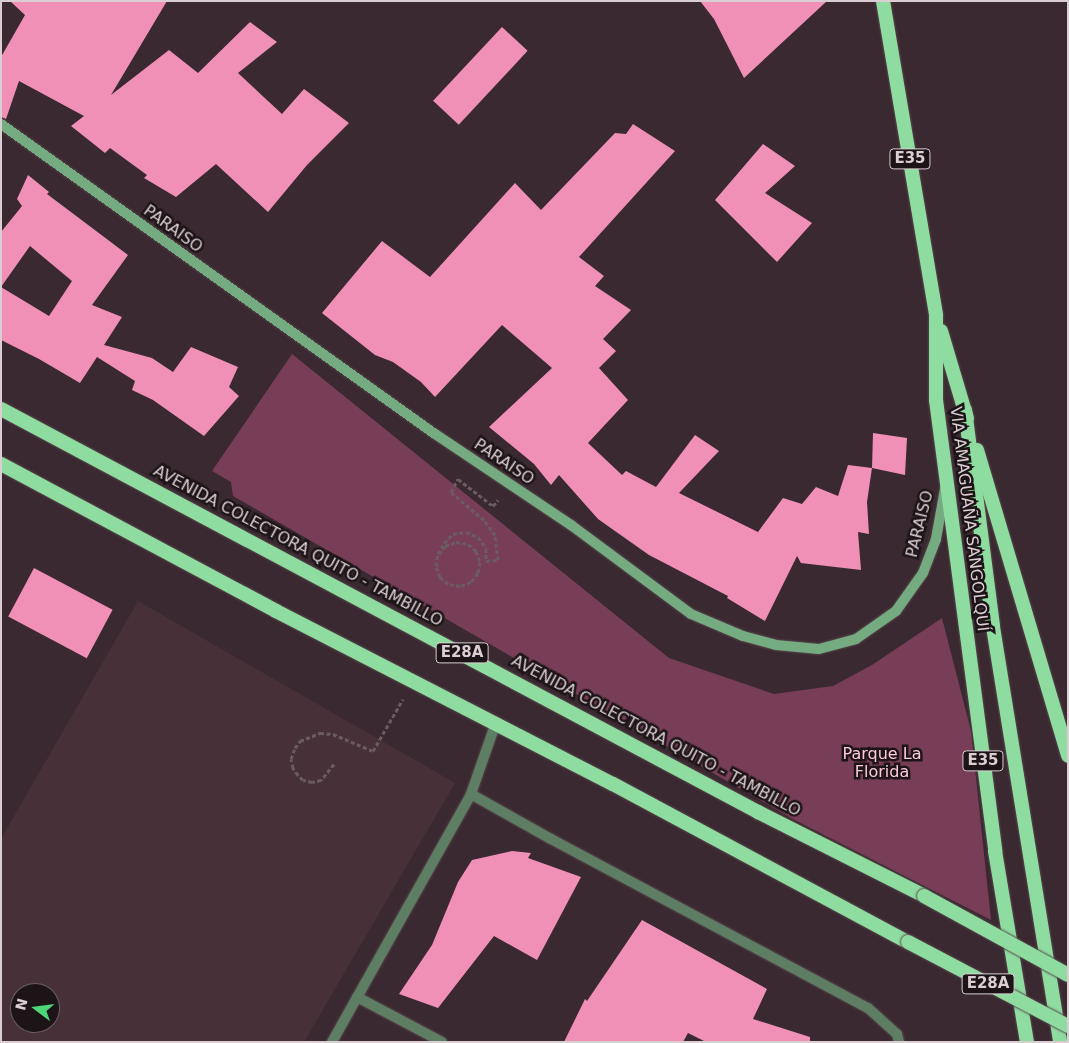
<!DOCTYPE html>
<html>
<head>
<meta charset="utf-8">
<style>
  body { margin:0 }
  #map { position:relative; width:1069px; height:1043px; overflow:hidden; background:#3a2930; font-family:"DejaVu Sans",sans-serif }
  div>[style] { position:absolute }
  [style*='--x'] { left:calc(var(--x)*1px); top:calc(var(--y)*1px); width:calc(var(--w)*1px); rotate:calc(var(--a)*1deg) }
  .built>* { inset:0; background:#483039 }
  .green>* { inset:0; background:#793e57 }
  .building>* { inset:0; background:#f090b7; transform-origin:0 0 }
  .path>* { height:3px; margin-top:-1.5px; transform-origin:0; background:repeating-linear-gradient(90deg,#6a5b61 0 4px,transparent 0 6.5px) }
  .roads { filter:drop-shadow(0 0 1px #57474d) drop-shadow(0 0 1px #57474d) }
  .minor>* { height:10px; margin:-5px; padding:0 5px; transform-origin:5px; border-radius:5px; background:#5d7e63 }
  .secondary>* { height:10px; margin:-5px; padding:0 5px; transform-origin:5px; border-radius:5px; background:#75ab80 }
  .trunk>* { height:14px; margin:-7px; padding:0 7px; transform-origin:7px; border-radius:7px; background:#8fdca0 }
  .bridges { filter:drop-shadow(0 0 1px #57474d) drop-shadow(0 0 1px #57474d) }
  .trunk-bridge>* { height:14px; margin:-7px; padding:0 7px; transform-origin:7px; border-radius:7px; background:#8fdca0 }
  span { translate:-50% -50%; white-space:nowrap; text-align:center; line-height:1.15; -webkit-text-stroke:5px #1c1417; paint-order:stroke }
  .shield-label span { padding:1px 4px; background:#1c1417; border:1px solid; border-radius:4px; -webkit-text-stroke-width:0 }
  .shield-label { font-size:15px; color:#daced2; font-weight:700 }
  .street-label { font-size:16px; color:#daced2 }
  .park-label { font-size:16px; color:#fbc9db }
  .frame { position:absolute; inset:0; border:2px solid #daced2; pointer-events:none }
  .north { position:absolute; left:10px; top:983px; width:50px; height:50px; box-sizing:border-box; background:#1c1417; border:1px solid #685e62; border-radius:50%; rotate:285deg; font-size:14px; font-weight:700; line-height:20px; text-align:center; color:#daced2 }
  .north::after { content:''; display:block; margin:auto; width:18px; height:22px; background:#4cd677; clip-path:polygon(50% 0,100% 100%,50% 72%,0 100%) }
</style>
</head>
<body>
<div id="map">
  <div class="built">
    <i style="clip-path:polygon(evenodd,138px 601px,455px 783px,304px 1042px,1px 1042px,1px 839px,138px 601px,20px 993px,50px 993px,50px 1023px,20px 1023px,20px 993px)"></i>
  </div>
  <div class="green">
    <i style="clip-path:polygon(292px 354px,669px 658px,774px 694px,833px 686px,872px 665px,942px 618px,971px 731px,991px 920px,791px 818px,233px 496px,231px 482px,212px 471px)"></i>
  </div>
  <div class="building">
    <i style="clip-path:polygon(10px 1px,167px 1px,111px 95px,169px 50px,198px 73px,250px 22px,277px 42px,238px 73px,282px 114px,304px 89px,349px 123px,307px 165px,268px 212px,216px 164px,176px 197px,144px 178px,147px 175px,110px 148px,105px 153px,71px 126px,84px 116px,19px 81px,6px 119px,1px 117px,1px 57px,25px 15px)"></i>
    <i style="clip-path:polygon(700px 1px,827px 1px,744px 78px,714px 19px)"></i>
    <i style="left:502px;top:27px;width:35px;height:101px;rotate:43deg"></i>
    <i style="clip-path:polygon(633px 124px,675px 151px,579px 257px,604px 276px,595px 286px,631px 310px,603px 339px,616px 351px,599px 368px,628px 400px,588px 443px,622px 475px,626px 471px,656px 487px,695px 435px,719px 451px,679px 493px,758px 532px,783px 498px,802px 504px,816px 487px,838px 496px,848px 465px,872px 468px,867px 502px,869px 534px,858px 532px,861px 570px,801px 563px,797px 556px,765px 621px,727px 598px,728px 596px,649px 555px,598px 519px,559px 475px,551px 485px,534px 464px,489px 427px,552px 368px,502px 325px,435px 397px,421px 382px,393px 362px,375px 355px,322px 313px,382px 241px,430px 277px,515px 183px,541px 210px,615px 133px,626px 134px)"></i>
    <i style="clip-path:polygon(763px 144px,795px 166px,765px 193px,812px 223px,777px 262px,715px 200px)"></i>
    <i style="clip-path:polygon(evenodd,28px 175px,49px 192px,47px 194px,128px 255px,92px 305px,122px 317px,104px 345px,152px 358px,173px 372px,191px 347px,238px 367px,229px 387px,239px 396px,204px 436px,153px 400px,132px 390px,135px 381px,97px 357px,80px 383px,39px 359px,1px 340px,1px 232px,22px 206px,17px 199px,28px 175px,30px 246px,72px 281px,49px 316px,1px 287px,30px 246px)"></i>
    <i style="clip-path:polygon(873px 433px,907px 438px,905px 475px,872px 468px)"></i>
    <i style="left:34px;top:568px;width:89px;height:55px;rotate:28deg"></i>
    <i style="clip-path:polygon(512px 851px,531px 853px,528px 858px,581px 877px,537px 960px,494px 936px,438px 1008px,399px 994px,432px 945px,458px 882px,472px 860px)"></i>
    <i style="clip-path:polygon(642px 920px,767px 989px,753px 1019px,810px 1037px,810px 1042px,706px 1042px,688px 1033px,683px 1042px,564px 1042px,585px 999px,587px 1001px)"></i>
  </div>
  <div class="path">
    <i style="--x:439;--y:554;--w:10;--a:-53"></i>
    <i style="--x:445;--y:546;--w:12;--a:-20"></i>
    <i style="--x:456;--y:542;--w:12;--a:9"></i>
    <i style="--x:468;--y:544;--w:11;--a:41"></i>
    <i style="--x:476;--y:551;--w:12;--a:70"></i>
    <i style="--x:480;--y:562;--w:11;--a:100"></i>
    <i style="--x:478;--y:573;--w:11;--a:128"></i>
    <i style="--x:471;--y:582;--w:12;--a:160"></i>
    <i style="--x:460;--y:586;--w:12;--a:-171"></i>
    <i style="--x:448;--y:584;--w:11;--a:-139"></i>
    <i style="--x:440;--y:577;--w:12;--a:-110"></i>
    <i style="--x:436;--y:566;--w:12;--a:-81"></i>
    <i style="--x:438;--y:554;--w:13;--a:-61"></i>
    <i style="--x:444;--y:543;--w:13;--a:-45"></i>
    <i style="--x:453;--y:534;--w:13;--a:-9"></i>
    <i style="--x:466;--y:532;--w:13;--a:23"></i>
    <i style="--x:478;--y:537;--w:14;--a:54"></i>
    <i style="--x:486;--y:548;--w:13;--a:90"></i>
    <i style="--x:486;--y:561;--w:12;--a:-5"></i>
    <i style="--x:498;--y:560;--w:25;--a:-97"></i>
    <i style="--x:495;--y:535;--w:19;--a:-126"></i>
    <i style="--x:484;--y:520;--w:43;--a:-139.7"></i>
    <i style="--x:451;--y:492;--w:15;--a:-62"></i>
    <i style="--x:458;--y:479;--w:44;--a:37.6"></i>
    <i style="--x:493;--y:506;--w:8;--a:-50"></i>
    <i style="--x:334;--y:764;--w:21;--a:129"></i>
    <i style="--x:321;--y:780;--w:9;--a:167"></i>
    <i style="--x:312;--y:782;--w:9;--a:-167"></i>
    <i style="--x:303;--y:780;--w:7;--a:-135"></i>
    <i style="--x:298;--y:775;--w:9;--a:-126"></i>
    <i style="--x:293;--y:768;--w:9;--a:-103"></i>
    <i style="--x:291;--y:759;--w:12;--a:-70"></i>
    <i style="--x:295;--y:748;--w:9;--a:-54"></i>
    <i style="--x:300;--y:741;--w:22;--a:-22"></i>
    <i style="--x:320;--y:733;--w:13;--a:4"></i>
    <i style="--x:333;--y:734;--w:43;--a:23"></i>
    <i style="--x:373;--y:751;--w:60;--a:-60"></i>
  </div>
  <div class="roads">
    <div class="minor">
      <i style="--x:471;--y:794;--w:92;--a:29.4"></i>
      <i style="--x:551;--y:839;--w:359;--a:28.1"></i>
      <i style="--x:868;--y:1008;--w:39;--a:42"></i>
      <i style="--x:897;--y:1034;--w:8;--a:76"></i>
      <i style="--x:357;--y:997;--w:96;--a:27.9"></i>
      <i style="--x:332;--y:1042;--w:284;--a:-60.7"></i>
      <i style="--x:471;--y:794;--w:73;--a:-70.8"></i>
    </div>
    <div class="secondary">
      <i style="--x:1;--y:124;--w:533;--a:35.54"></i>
      <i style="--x:435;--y:434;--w:164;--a:33.8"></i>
      <i style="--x:571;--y:525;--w:149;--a:36.6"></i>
      <i style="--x:691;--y:614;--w:56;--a:22.9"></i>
      <i style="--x:743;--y:636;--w:34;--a:15"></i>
      <i style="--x:776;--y:645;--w:43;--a:5.3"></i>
      <i style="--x:819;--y:649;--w:38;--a:-15"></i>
      <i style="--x:856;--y:639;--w:49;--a:-35"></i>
      <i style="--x:896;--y:611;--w:47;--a:-54.6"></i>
      <i style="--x:923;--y:573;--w:36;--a:-69"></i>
      <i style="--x:936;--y:539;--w:51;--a:-79.8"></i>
    </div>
    <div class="trunk">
      <i style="--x:883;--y:1;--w:319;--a:80.4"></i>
      <i style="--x:936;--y:316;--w:84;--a:90"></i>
      <i style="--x:936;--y:400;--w:455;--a:82.5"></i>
      <i style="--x:995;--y:851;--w:194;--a:80.5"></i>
      <i style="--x:941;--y:331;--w:91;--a:73.4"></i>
      <i style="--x:1;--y:409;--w:858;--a:28.03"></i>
      <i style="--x:758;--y:812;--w:186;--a:26.8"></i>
      <i style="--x:965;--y:410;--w:219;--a:82.6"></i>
      <i style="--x:993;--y:627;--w:420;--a:80.8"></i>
      <i style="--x:977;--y:450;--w:319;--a:73.4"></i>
      <i style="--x:1;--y:464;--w:312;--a:28.1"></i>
      <i style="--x:276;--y:611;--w:379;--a:27.2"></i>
      <i style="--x:613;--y:784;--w:335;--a:28.2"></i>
    </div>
  </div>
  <div class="bridges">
    <div class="trunk-bridge">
      <i style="--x:924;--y:896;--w:164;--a:28.7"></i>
      <i style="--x:908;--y:942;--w:181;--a:27.7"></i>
    </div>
  </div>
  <div class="shield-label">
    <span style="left:910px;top:159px">E35</span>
    <span style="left:462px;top:653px">E28A</span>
    <span style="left:983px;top:761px">E35</span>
    <span style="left:988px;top:984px">E28A</span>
  </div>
  <div class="street-label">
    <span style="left:173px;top:229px;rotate:36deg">PARAISO</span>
    <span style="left:504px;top:462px;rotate:34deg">PARAISO</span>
    <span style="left:969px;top:519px;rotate:83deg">VIA AMAGUAÑA SANGOLQUÍ</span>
    <span style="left:920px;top:524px;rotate:-76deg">PARAISO</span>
    <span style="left:298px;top:546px;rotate:28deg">AVENIDA COLECTORA QUITO - TAMBILLO</span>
    <span style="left:656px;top:736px;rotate:28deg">AVENIDA COLECTORA QUITO - TAMBILLO</span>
  </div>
  <div class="park-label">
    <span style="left:882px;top:763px">Parque La<br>Florida</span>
  </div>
  <div class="frame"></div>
  <div class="north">N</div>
</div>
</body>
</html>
